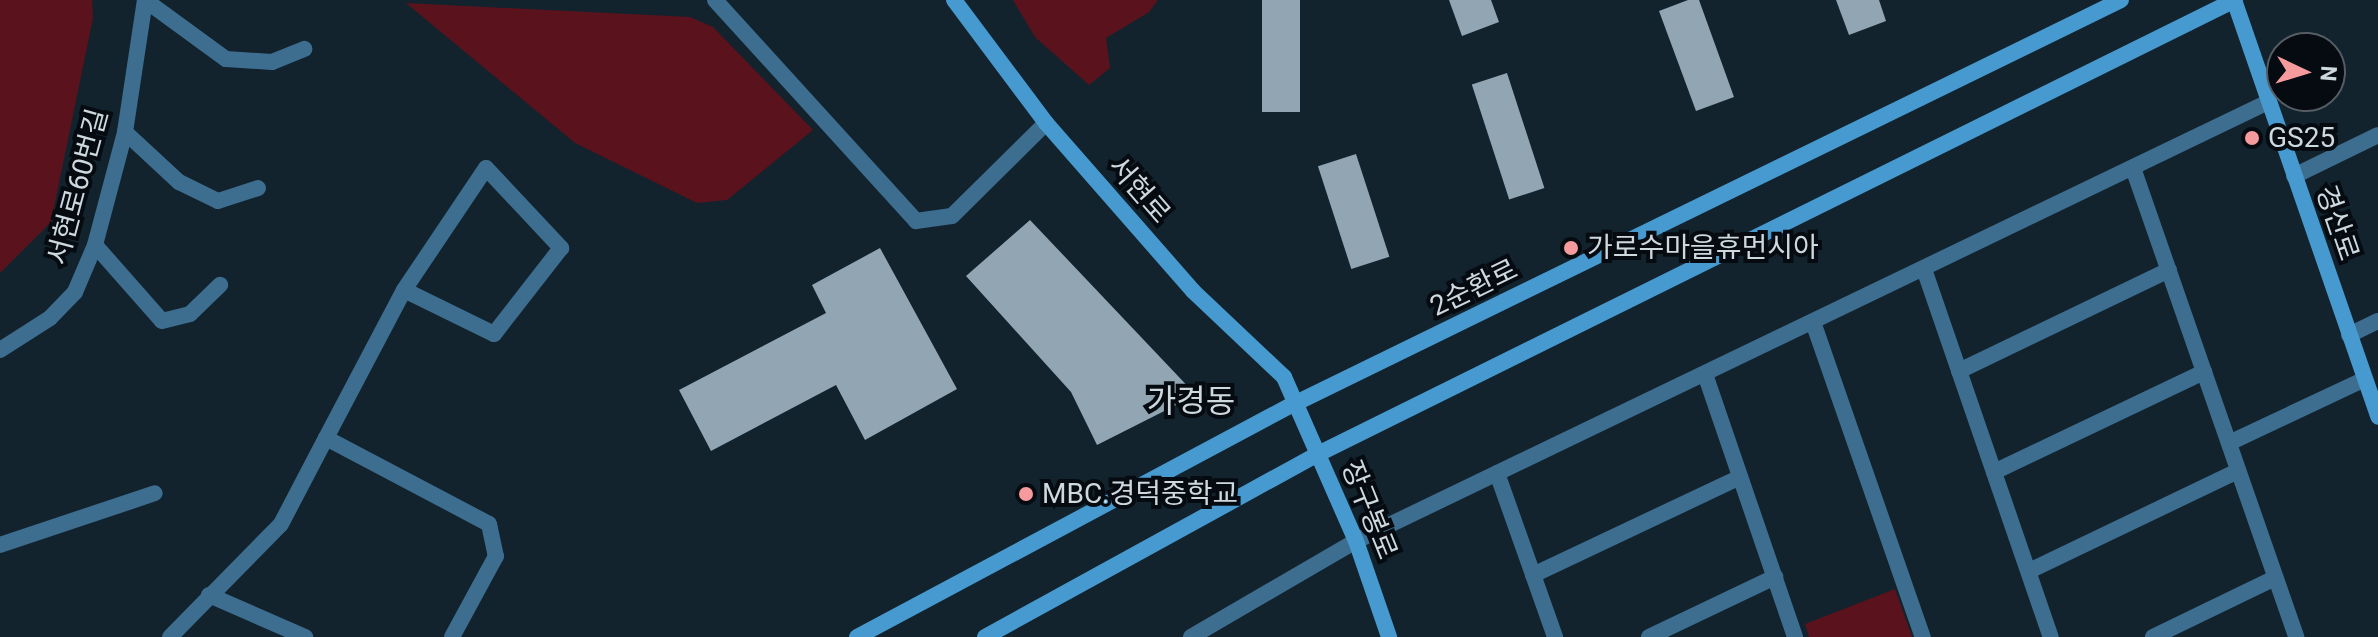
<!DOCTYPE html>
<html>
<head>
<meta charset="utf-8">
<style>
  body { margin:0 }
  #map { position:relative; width:2378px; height:637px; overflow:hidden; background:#12232e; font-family:Roboto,"Noto Sans KR",sans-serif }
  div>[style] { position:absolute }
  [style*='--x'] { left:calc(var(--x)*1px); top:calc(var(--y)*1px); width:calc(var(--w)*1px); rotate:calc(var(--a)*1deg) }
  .green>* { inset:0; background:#5a121c }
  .building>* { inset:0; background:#91a5b3; transform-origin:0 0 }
  .street>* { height:16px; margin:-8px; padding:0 8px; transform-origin:8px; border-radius:8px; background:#3d6e90 }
  .secondary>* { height:16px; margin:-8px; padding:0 8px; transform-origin:8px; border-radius:8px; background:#469ad0 }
  .dots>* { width:22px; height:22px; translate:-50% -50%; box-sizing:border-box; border:4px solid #050b10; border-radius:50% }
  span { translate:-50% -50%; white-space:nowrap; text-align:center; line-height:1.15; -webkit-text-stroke:8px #050b10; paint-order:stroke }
  .poi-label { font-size:28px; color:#cdd8df }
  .left { translate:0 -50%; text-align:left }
  .street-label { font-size:28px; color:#cdd8df }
  .quarter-label { font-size:32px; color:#cdd8df }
  .north { position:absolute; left:2266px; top:32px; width:80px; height:80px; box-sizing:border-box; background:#050b10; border:2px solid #555d63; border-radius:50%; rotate:94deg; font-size:22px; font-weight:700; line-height:32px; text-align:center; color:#cdd8df }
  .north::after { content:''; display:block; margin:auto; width:28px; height:36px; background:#f59b9e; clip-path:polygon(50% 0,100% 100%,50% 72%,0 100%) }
</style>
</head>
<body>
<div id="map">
  <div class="green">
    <i style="clip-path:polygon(0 0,92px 0,93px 18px,51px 222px,0 273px)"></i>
    <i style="clip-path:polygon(1013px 0,1158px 0,1149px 12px,1106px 38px,1110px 68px,1089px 85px,1035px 37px)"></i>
    <i style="clip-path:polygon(406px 3px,690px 17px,713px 27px,813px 130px,727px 200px,697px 203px,575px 143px)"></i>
    <i style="clip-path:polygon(1895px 589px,1912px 637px,1809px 637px,1805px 624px)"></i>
  </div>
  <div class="building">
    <i style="left:1262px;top:0;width:38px;height:112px"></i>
    <i style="clip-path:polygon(1449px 0,1491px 0,1499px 22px,1462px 36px)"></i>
    <i style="clip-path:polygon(1688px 0,1699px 0,1734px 97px,1696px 111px,1659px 11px)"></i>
    <i style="clip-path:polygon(1836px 0,1879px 0,1886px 21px,1849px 35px)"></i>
    <i style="left:1507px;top:73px;width:121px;height:37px;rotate:72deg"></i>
    <i style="left:1356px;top:154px;width:108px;height:40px;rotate:72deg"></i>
    <i style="clip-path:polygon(1030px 220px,1196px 395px,1097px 445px,1071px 392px,966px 276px)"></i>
    <i style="clip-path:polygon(880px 248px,957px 389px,865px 440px,836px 385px,711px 451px,679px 390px,826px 313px,812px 285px)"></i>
  </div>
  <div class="street">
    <i style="--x:145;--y:0;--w:100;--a:36.1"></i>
    <i style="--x:226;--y:59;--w:46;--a:3.7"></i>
    <i style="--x:272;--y:62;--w:35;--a:-22"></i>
    <i style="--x:715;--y:0;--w:299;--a:47.7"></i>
    <i style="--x:916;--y:221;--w:36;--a:-8"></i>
    <i style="--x:952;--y:216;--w:132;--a:-44.7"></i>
    <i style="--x:125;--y:132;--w:74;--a:42.8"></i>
    <i style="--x:179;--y:182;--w:43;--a:26"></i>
    <i style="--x:218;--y:201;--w:42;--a:-18"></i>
    <i style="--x:2133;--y:168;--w:497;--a:70.8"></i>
    <i style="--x:2294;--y:176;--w:93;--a:-26"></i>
    <i style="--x:95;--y:245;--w:101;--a:48.6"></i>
    <i style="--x:162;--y:321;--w:29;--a:-14"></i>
    <i style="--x:190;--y:314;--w:42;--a:-44"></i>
    <i style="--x:1924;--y:269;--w:389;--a:71"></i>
    <i style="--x:1813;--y:322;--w:334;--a:70.8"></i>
    <i style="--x:2349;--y:335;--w:32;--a:-26"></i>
    <i style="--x:0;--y:350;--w:59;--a:-32.6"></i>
    <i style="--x:50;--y:318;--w:36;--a:-46"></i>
    <i style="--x:75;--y:292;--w:51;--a:-66.9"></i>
    <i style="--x:95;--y:245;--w:117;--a:-75.1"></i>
    <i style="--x:125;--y:132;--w:134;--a:-81.4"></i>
    <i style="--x:1959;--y:371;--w:233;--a:-25.7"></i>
    <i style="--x:1705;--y:374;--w:278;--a:71.1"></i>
    <i style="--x:326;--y:438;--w:167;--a:-62.2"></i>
    <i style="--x:404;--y:290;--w:147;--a:-56.1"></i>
    <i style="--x:486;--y:168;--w:110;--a:46.8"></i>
    <i style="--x:561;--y:248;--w:109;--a:127.9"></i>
    <i style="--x:494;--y:334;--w:100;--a:-153.9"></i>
    <i style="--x:2229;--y:443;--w:150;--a:-25.2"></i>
    <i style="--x:1994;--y:472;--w:233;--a:-25.5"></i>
    <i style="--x:1497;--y:473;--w:174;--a:70.5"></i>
    <i style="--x:0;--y:545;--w:163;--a:-18.5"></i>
    <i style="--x:2029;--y:571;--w:232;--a:-25.6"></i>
    <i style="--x:1533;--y:575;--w:229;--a:-25.3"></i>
    <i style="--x:209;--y:595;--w:105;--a:23.6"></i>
    <i style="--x:170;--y:637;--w:158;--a:-45.5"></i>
    <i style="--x:281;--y:524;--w:97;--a:-62.4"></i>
    <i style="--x:326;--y:438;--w:184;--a:27.8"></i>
    <i style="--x:489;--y:524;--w:33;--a:78"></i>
    <i style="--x:496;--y:556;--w:92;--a:118.5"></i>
    <i style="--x:1191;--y:637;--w:191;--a:-30.2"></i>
    <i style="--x:1356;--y:541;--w:1012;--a:-25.7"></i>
    <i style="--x:1649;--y:637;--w:140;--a:-25.5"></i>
    <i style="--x:2153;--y:637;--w:136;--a:-25.8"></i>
  </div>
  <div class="secondary">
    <i style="--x:954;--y:0;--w:154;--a:53.2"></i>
    <i style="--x:1046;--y:123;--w:223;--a:48.8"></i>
    <i style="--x:1193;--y:291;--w:125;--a:43.4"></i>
    <i style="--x:1284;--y:377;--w:179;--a:66.3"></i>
    <i style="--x:1356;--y:541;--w:102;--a:71"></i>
    <i style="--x:2234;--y:0;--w:441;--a:70.9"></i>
    <i style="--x:857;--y:637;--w:497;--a:-28.1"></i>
    <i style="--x:1296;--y:403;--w:918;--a:-26.03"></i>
    <i style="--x:985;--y:637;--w:380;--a:-28.8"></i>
    <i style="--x:1318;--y:454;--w:1023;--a:-26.34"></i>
  </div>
  <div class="dots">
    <i style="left:2252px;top:138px;background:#f59b9e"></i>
    <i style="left:1571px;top:248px;background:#f59b9e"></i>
    <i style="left:1026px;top:494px;background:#f59b9e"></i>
  </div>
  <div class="poi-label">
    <span class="left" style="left:2268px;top:138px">GS25</span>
    <span class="left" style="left:1587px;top:248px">가로수마을휴먼시아</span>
    <span class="left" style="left:1042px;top:494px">MBC.경덕중학교</span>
  </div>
  <div class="street-label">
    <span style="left:78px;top:187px;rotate:-75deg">서현로60번길</span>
    <span style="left:1139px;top:190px;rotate:49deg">서현로</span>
    <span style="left:2337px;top:223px;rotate:71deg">경산로</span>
    <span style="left:1474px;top:288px;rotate:-26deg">2순환로</span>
    <span style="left:1369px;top:510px;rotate:68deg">장구봉로</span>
  </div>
  <div class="quarter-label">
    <span style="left:1191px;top:401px">가경동</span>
  </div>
  <div class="north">N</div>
</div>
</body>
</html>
